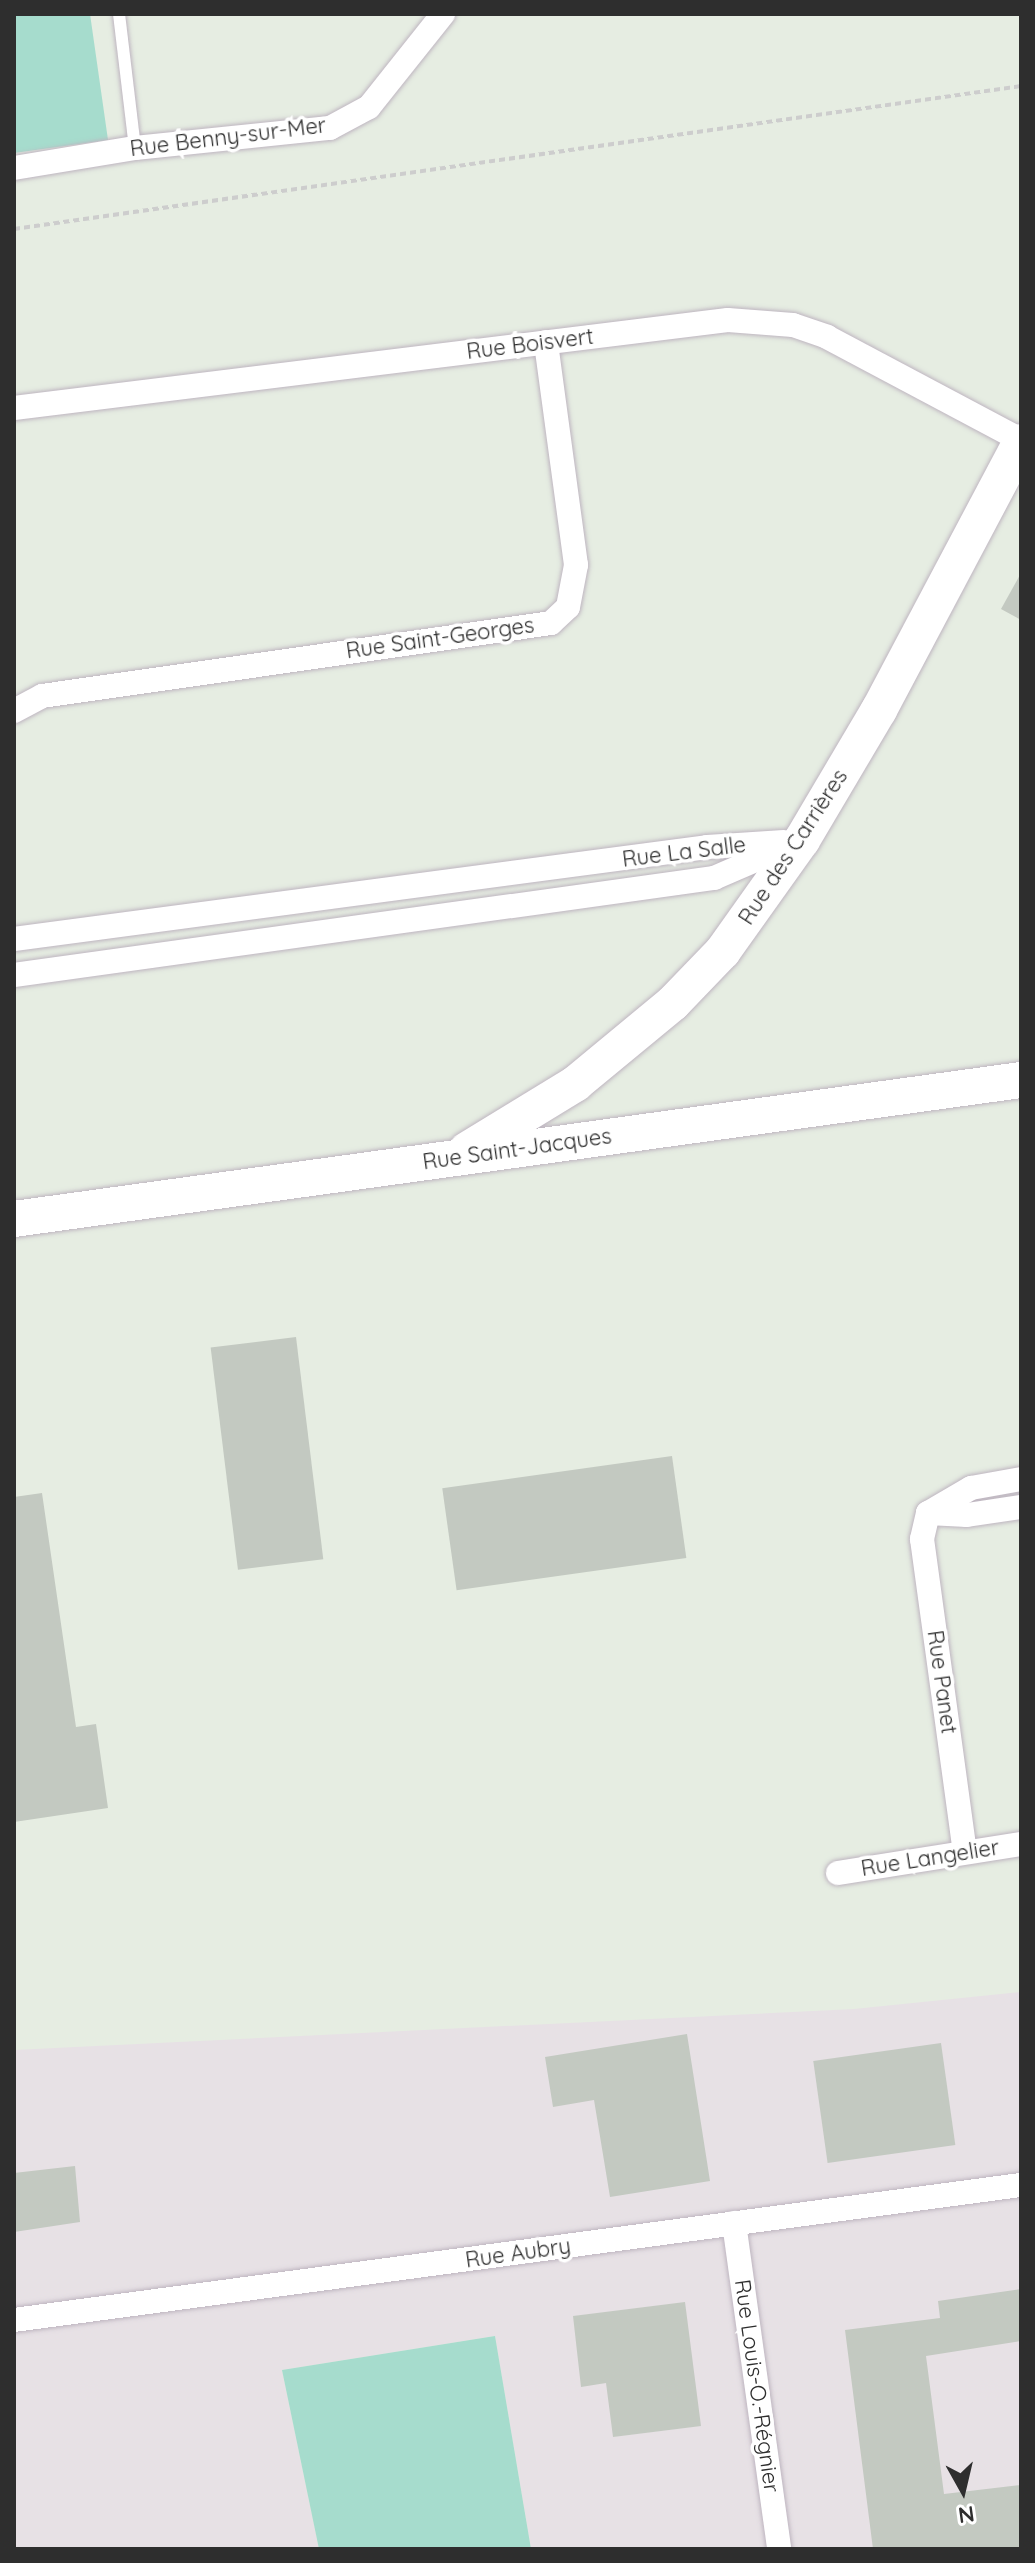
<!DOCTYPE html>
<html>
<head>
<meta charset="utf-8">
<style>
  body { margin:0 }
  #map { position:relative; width:1035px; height:2563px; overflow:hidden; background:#e6ede2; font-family:Quicksand,sans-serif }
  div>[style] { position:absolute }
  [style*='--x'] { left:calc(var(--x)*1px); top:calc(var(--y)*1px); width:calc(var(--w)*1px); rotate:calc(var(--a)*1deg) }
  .industrial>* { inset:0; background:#e7e1e5 }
  .green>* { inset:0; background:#a6dccd }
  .building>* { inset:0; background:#c3c9c1; transform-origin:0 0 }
  .path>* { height:4px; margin-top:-2px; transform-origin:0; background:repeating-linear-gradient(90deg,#cdcdcd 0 6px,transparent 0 10px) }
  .roads { filter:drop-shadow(0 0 2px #beb5c0) drop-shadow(0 0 2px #beb5c0) }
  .lane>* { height:12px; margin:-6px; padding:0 6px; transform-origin:6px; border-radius:6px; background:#fff }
  .street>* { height:24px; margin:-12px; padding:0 12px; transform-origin:12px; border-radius:12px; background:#fff }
  .secondary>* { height:36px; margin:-18px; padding:0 18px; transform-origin:18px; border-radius:18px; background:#fff }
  span { translate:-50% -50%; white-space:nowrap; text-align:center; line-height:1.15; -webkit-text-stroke:7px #fff; paint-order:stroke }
  .street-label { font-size:22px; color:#2e2e2e }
  .frame { position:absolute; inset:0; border:16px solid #2e2e2e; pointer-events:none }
  .north { position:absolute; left:923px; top:2451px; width:80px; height:80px; -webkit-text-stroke:6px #fff; paint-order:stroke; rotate:172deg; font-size:22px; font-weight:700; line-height:32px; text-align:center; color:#2e2e2e }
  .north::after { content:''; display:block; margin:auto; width:28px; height:36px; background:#2e2e2e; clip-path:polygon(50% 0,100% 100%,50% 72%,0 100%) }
</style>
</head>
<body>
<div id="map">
  <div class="industrial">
    <i style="clip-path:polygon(1021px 1992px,1021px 2549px,531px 2549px,495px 2336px,282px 2370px,319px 2549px,14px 2549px,14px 2050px,854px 2009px)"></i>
  </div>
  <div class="green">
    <i style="clip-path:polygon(14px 14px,90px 14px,108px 140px,14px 153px)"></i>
    <i style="clip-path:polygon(495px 2336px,531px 2549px,319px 2549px,282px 2370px)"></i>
  </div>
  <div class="building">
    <i style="clip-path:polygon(1021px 573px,1021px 620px,1001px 609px)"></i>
    <i style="left:296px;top:1337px;width:224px;height:86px;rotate:83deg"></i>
    <i style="left:672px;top:1456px;width:103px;height:232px;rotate:82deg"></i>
    <i style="clip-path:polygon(42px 1493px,76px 1727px,96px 1724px,108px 1808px,14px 1822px,14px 1497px)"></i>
    <i style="clip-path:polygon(687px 2034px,710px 2181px,610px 2197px,594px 2100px,553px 2107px,545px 2057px)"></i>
    <i style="left:941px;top:2043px;width:103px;height:129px;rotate:82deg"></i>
    <i style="clip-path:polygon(75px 2166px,80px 2222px,14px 2232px,14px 2173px)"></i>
    <i style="clip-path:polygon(1021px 2289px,1021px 2341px,926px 2356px,944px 2494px,1021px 2485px,1021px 2549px,873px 2549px,845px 2330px,940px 2318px,938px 2301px)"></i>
    <i style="clip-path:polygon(685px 2302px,701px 2426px,613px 2437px,606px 2383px,581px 2387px,573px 2316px)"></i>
  </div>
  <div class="path">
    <i style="--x:14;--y:229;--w:1017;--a:-8.08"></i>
  </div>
  <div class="roads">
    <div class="lane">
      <i style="--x:119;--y:14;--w:135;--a:83.2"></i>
    </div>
    <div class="street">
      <i style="--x:14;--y:168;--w:123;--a:-9.4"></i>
      <i style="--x:135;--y:148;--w:196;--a:-5.9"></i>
      <i style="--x:330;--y:128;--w:44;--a:-28.3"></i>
      <i style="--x:369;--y:107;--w:119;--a:-51.5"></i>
      <i style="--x:14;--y:408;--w:719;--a:-7.03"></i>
      <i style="--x:728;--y:320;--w:65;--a:4.4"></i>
      <i style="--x:793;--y:325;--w:36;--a:19"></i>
      <i style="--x:827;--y:337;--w:220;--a:28"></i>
      <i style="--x:14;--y:711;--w:32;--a:-28"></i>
      <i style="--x:42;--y:696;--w:514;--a:-8.16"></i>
      <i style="--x:551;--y:623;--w:23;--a:-43"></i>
      <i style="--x:568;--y:607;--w:43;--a:-79.2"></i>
      <i style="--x:576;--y:565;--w:225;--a:-97.7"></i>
      <i style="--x:14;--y:939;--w:699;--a:-7.56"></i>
      <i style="--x:707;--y:847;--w:77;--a:-3.7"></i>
      <i style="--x:14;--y:975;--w:707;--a:-7.89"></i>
      <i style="--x:714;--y:878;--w:90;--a:-23.4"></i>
      <i style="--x:928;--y:1513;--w:27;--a:103"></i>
      <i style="--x:922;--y:1539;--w:315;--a:82.2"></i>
      <i style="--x:928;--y:1513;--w:50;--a:-30.2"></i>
      <i style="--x:971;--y:1488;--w:51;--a:-10.2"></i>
      <i style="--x:928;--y:1513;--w:39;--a:3"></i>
      <i style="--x:967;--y:1515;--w:55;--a:-8.4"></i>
      <i style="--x:838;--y:1873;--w:185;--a:-9"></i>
      <i style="--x:734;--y:2223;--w:329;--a:82.1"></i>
      <i style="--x:14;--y:2320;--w:1016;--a:-7.64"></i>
    </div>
    <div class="secondary">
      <i style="--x:467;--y:1150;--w:127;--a:-31.4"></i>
      <i style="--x:575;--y:1084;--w:127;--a:-39.6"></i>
      <i style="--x:673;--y:1003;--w:72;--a:-46.1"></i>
      <i style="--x:723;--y:951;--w:136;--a:-54.6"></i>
      <i style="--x:802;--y:840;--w:151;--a:-59.4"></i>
      <i style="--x:879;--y:710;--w:303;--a:-62.1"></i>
      <i style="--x:14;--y:1219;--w:1017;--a:-7.86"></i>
    </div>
  </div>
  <div class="street-label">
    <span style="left:228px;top:137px;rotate:-7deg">Rue Benny-sur-Mer</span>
    <span style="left:530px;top:344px;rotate:-7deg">Rue Boisvert</span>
    <span style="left:440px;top:638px;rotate:-8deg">Rue Saint-Georges</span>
    <span style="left:793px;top:847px;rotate:-57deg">Rue des Carrières</span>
    <span style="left:684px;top:852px;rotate:-7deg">Rue La Salle</span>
    <span style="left:517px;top:1149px;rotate:-8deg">Rue Saint-Jacques</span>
    <span style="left:942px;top:1682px;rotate:82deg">Rue Panet</span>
    <span style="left:930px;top:1858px;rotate:-9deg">Rue Langelier</span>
    <span style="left:518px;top:2253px;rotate:-8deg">Rue Aubry</span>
    <span style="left:757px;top:2386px;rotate:82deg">Rue Louis-O.-Régnier</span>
  </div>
  <div class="frame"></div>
  <div class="north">N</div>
</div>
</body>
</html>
